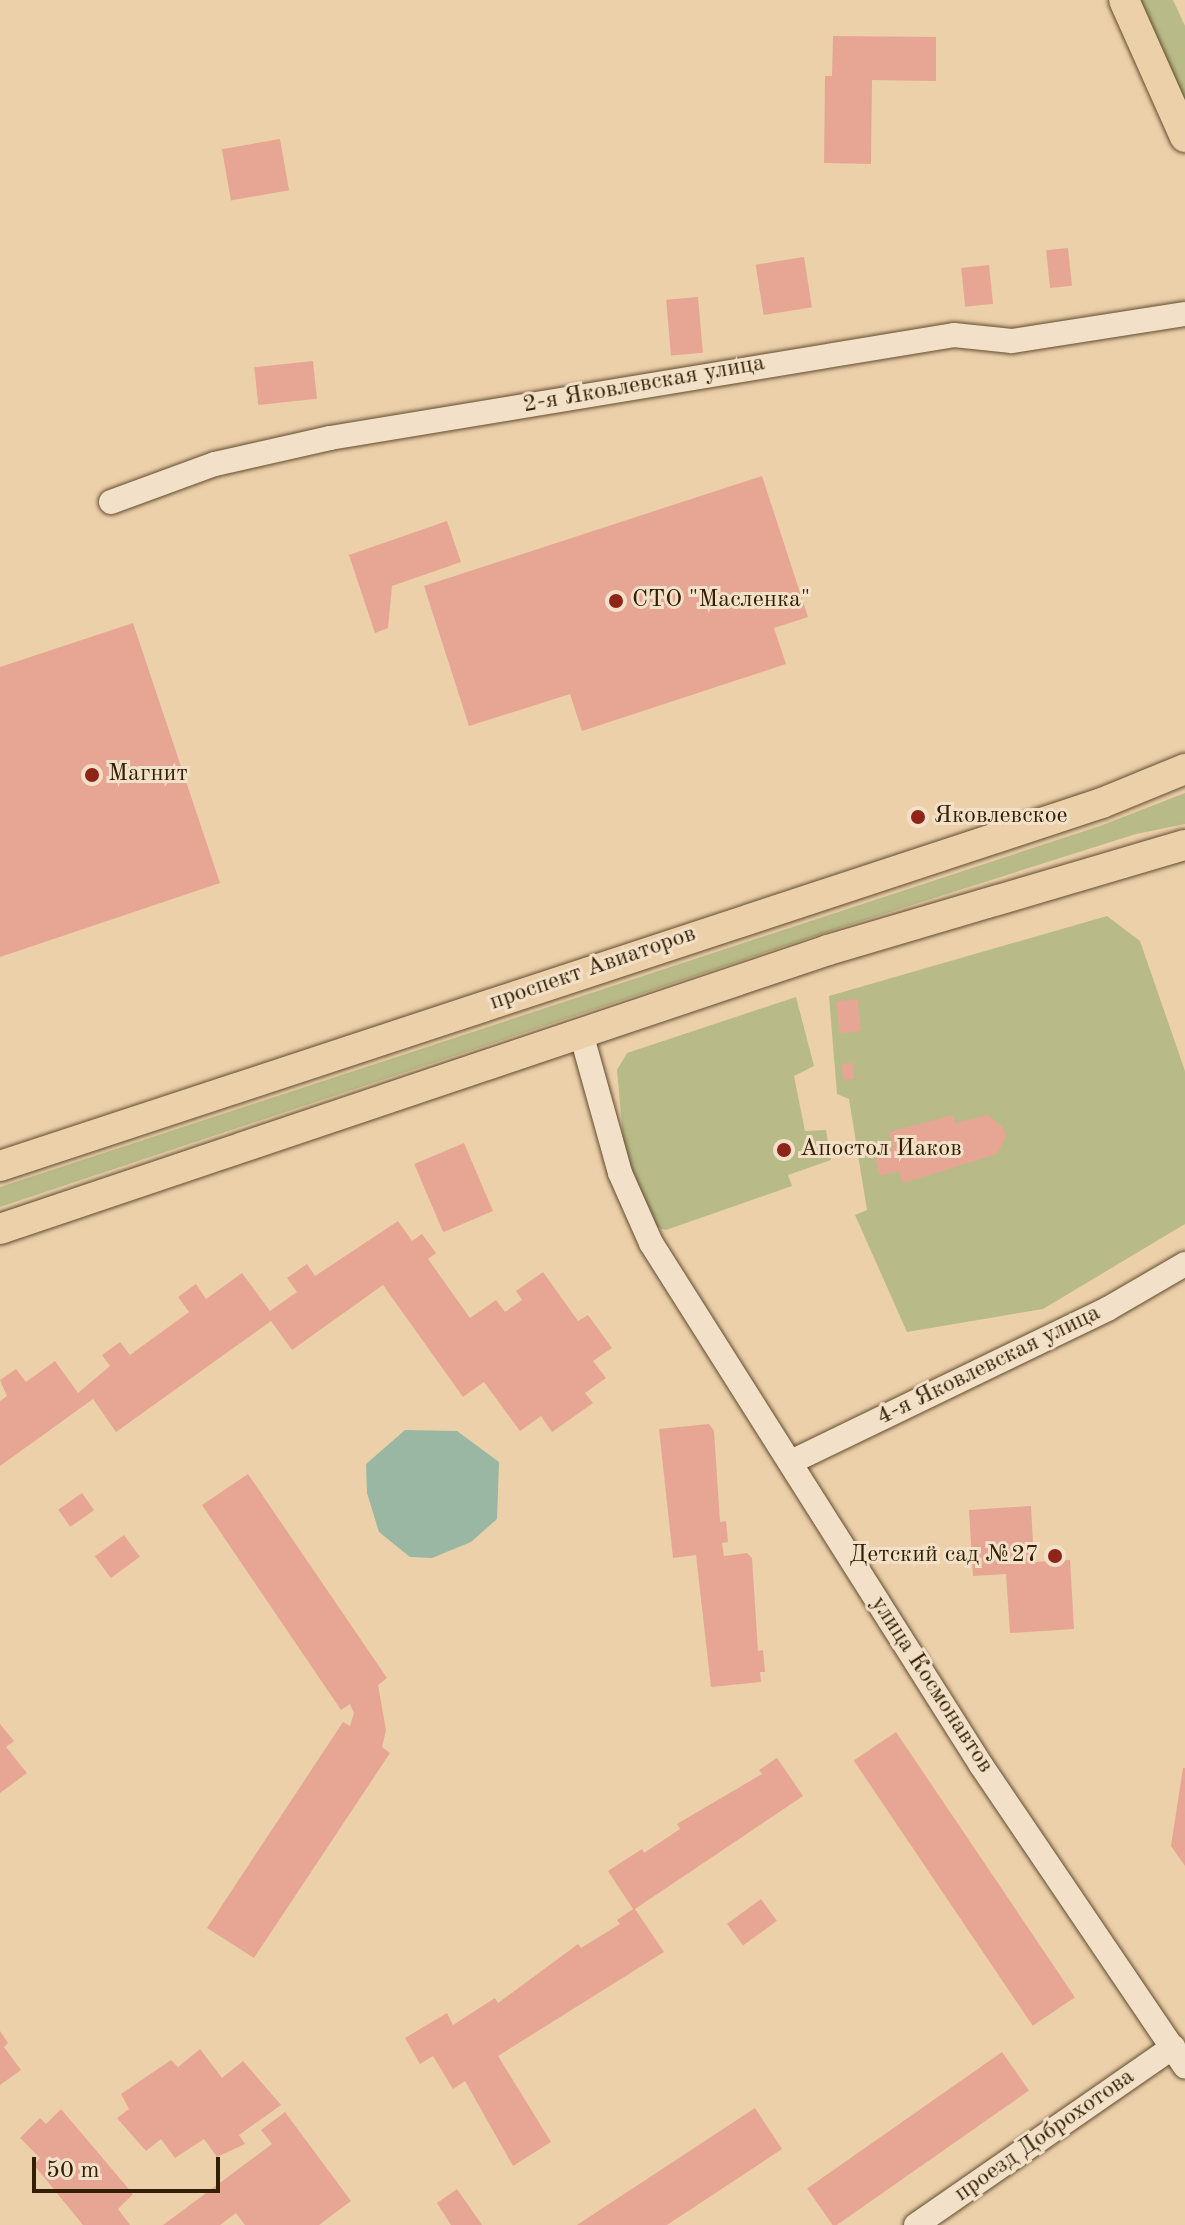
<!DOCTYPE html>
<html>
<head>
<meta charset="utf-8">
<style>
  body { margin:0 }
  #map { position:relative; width:1185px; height:2225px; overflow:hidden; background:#ecd0aa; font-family:"Old Standard TT",serif }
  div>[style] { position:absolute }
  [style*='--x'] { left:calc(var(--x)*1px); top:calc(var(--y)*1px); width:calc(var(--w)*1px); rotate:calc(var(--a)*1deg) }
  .green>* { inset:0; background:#b8bb88 }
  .water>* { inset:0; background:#9ab7a4 }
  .building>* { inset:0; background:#e6a693; transform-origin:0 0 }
  .roads { filter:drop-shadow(0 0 2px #614c2e) drop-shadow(0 0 2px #614c2e) }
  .minor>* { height:24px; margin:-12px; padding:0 12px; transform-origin:12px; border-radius:12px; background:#f3e0c8 }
  .major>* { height:30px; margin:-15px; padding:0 15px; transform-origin:15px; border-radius:15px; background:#ecd0aa }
  .dots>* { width:22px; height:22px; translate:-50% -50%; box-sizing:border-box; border:4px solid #f3e0c8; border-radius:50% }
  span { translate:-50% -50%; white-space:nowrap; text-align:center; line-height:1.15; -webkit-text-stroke:6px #f3e0c8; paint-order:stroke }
  .street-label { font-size:24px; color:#332004 }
  .poi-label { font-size:24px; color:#332004 }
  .left { translate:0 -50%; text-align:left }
  .right { translate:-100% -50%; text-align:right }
  .scale { position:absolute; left:32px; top:2157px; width:188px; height:36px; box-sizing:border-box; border:4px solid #332004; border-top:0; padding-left:10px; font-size:24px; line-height:28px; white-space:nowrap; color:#332004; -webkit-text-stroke:6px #f3e0c8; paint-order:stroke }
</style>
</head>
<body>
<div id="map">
  <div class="green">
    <i style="clip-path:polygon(1139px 0,1173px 0,1185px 26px,1185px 105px)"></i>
    <i style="clip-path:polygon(1185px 793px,1185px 824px,1136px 834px,824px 933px,0 1207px,0 1187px,1100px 826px)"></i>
    <i style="clip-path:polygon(1107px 916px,1140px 941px,1185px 1071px,1185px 1224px,1043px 1309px,907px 1332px,855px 1215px,867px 1210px,849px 1099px,837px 1094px,829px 996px)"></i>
    <i style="clip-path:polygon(796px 997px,814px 1066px,794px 1076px,805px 1131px,826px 1130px,831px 1160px,788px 1175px,792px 1186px,666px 1230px,652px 1226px,625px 1160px,617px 1070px,627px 1053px)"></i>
  </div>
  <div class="water">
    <i style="clip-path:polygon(405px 1430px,457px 1431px,499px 1462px,497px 1519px,471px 1542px,432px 1558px,410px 1557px,379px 1532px,367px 1493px,366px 1464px)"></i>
  </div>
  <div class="building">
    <i style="clip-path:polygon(833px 36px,936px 37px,936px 81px,872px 80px,871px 164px,824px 163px,825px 76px,832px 76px)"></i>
    <i style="left:280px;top:139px;width:52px;height:59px;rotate:80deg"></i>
    <i style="left:1068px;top:248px;width:38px;height:22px;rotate:84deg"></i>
    <i style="left:804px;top:257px;width:51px;height:49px;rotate:81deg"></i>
    <i style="left:989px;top:265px;width:39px;height:28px;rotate:84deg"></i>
    <i style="left:698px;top:297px;width:56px;height:32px;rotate:85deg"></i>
    <i style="left:313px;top:361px;width:38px;height:59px;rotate:84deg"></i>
    <i style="clip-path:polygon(762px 476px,808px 617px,774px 628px,786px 664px,582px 731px,570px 694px,469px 726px,424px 586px)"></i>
    <i style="clip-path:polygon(447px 521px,461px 562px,392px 586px,388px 628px,375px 633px,349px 555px)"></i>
    <i style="clip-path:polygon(133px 623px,220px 883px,0 957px,0 667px)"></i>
    <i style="left:857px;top:999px;width:32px;height:21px;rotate:83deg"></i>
    <i style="left:853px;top:1063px;width:16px;height:11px;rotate:86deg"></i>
    <i style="clip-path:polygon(953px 1115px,955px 1123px,987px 1115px,1003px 1127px,1006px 1137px,997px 1154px,903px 1183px,899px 1171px,880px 1176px,874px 1154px,894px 1149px,889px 1132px)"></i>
    <i style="left:464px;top:1143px;width:74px;height:54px;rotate:67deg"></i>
    <i style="clip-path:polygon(398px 1221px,412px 1241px,422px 1234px,436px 1253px,428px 1259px,470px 1318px,496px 1300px,505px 1312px,522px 1300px,516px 1291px,543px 1272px,578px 1321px,588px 1315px,612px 1348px,593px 1361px,606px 1378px,585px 1393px,593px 1403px,552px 1432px,541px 1416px,520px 1431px,484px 1382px,463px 1397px,383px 1285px,292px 1350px,271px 1321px,116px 1432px,93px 1399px,0 1466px,0 1401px,7px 1396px,0 1380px,16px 1369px,26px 1382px,55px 1361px,78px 1393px,110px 1366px,102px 1355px,120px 1342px,130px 1355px,189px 1312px,178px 1297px,196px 1284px,206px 1299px,242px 1273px,270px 1311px,297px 1292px,287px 1278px,307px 1264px,315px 1276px)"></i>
    <i style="clip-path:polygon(709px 1424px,714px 1431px,720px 1522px,726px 1521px,728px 1542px,722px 1543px,724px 1556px,747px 1553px,752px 1558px,758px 1651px,763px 1650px,765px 1672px,760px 1672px,761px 1682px,711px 1687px,696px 1555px,673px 1558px,659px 1429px)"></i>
    <i style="clip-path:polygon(248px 1474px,387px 1678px,378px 1685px,386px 1730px,382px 1747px,390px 1753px,254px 1958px,207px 1928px,343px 1722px,350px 1726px,354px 1713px,350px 1704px,341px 1710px,202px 1505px)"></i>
    <i style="left:82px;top:1493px;width:21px;height:29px;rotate:55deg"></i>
    <i style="clip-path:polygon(1031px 1506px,1034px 1562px,1070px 1560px,1074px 1629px,1010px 1633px,1006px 1574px,973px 1576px,969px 1510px)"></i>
    <i style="left:124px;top:1535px;width:27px;height:36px;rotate:54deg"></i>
    <i style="clip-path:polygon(0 1724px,14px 1741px,6px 1747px,27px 1773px,0 1793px)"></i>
    <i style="left:896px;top:1732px;width:320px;height:51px;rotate:56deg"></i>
    <i style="clip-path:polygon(777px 1758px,803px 1796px,635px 1909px,664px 1952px,498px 2056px,551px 2142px,513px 2166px,465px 2081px,453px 2089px,433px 2056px,420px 2064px,405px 2038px,447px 2013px,453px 2025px,495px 1998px,498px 2003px,578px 1944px,581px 1948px,620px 1924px,617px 1920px,633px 1909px,608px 1871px,642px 1849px,644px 1853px,680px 1829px,677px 1824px,762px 1774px,759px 1770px)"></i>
    <i style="clip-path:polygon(1183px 1768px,1185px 1768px,1185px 1866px,1171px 1846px)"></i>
    <i style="left:761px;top:1899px;width:27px;height:42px;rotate:54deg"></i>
    <i style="clip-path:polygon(0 2031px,8px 2043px,4px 2047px,21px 2070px,0 2085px)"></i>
    <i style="clip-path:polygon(200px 2049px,222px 2078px,243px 2061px,281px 2105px,239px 2135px,245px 2144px,217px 2157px,204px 2139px,175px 2158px,161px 2139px,146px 2151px,117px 2118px,129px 2109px,121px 2094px,171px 2060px,178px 2067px)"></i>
    <i style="left:1002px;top:2052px;width:47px;height:238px;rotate:55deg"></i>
    <i style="clip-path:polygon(755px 2108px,782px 2149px,667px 2225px,577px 2225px)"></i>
    <i style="clip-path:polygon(61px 2109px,133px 2194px,118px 2209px,130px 2225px,83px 2225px,34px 2165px,40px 2158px,20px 2138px,40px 2118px,46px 2124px)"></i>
    <i style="clip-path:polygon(285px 2112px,351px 2201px,319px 2225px,245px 2225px,236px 2213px,220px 2225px,163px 2225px,272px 2144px,261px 2130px)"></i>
    <i style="clip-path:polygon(457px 2189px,482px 2225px,451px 2225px,437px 2203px)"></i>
  </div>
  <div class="roads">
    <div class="minor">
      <i style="--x:111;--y:502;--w:111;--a:-20.1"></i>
      <i style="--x:215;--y:464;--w:118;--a:-12.7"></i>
      <i style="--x:330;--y:438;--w:632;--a:-9.37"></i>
      <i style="--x:954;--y:335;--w:58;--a:5.9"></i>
      <i style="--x:1012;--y:341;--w:175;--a:-8.9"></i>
      <i style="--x:581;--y:1033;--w:145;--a:74.4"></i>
      <i style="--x:620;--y:1173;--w:77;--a:66.1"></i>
      <i style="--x:651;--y:1243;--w:618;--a:57.7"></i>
      <i style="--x:981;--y:1765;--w:364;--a:55.9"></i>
      <i style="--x:791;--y:1462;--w:353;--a:-25.8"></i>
      <i style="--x:1109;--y:1308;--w:88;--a:-30.1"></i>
      <i style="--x:916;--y:2225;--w:313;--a:-34.7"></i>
    </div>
    <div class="major">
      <i style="--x:1124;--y:0;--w:150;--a:66"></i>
      <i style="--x:0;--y:1166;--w:1160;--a:-18.23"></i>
      <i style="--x:1102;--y:803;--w:90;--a:-22.3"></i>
      <i style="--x:0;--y:1229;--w:874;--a:-18.62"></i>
      <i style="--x:828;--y:950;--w:372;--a:-16.4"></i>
    </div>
  </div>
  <div class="dots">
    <i style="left:616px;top:601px;background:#8f2418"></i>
    <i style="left:92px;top:775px;background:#8f2418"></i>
    <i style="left:918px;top:817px;background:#8f2418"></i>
    <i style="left:784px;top:1150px;background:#8f2418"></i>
    <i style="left:1055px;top:1556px;background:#8f2418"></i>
  </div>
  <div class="street-label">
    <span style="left:644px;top:385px;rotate:-10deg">2-я Яковлевская улица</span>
    <span style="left:593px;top:969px;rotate:-19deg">проспект Авиаторов</span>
    <span style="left:989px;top:1366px;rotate:-26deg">4-я Яковлевская улица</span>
    <span style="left:931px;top:1685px;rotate:57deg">улица Космонавтов</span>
    <span style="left:1045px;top:2136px;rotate:-35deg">проезд Доброхотова</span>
  </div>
  <div class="poi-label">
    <span class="left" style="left:632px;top:601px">СТО "Масленка"</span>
    <span class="left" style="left:108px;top:775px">Магнит</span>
    <span class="left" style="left:934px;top:817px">Яковлевское</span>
    <span class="left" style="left:800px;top:1150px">Апостол Иаков</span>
    <span class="right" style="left:1039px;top:1556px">Детский сад №27</span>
  </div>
  <div class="scale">50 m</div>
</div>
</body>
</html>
